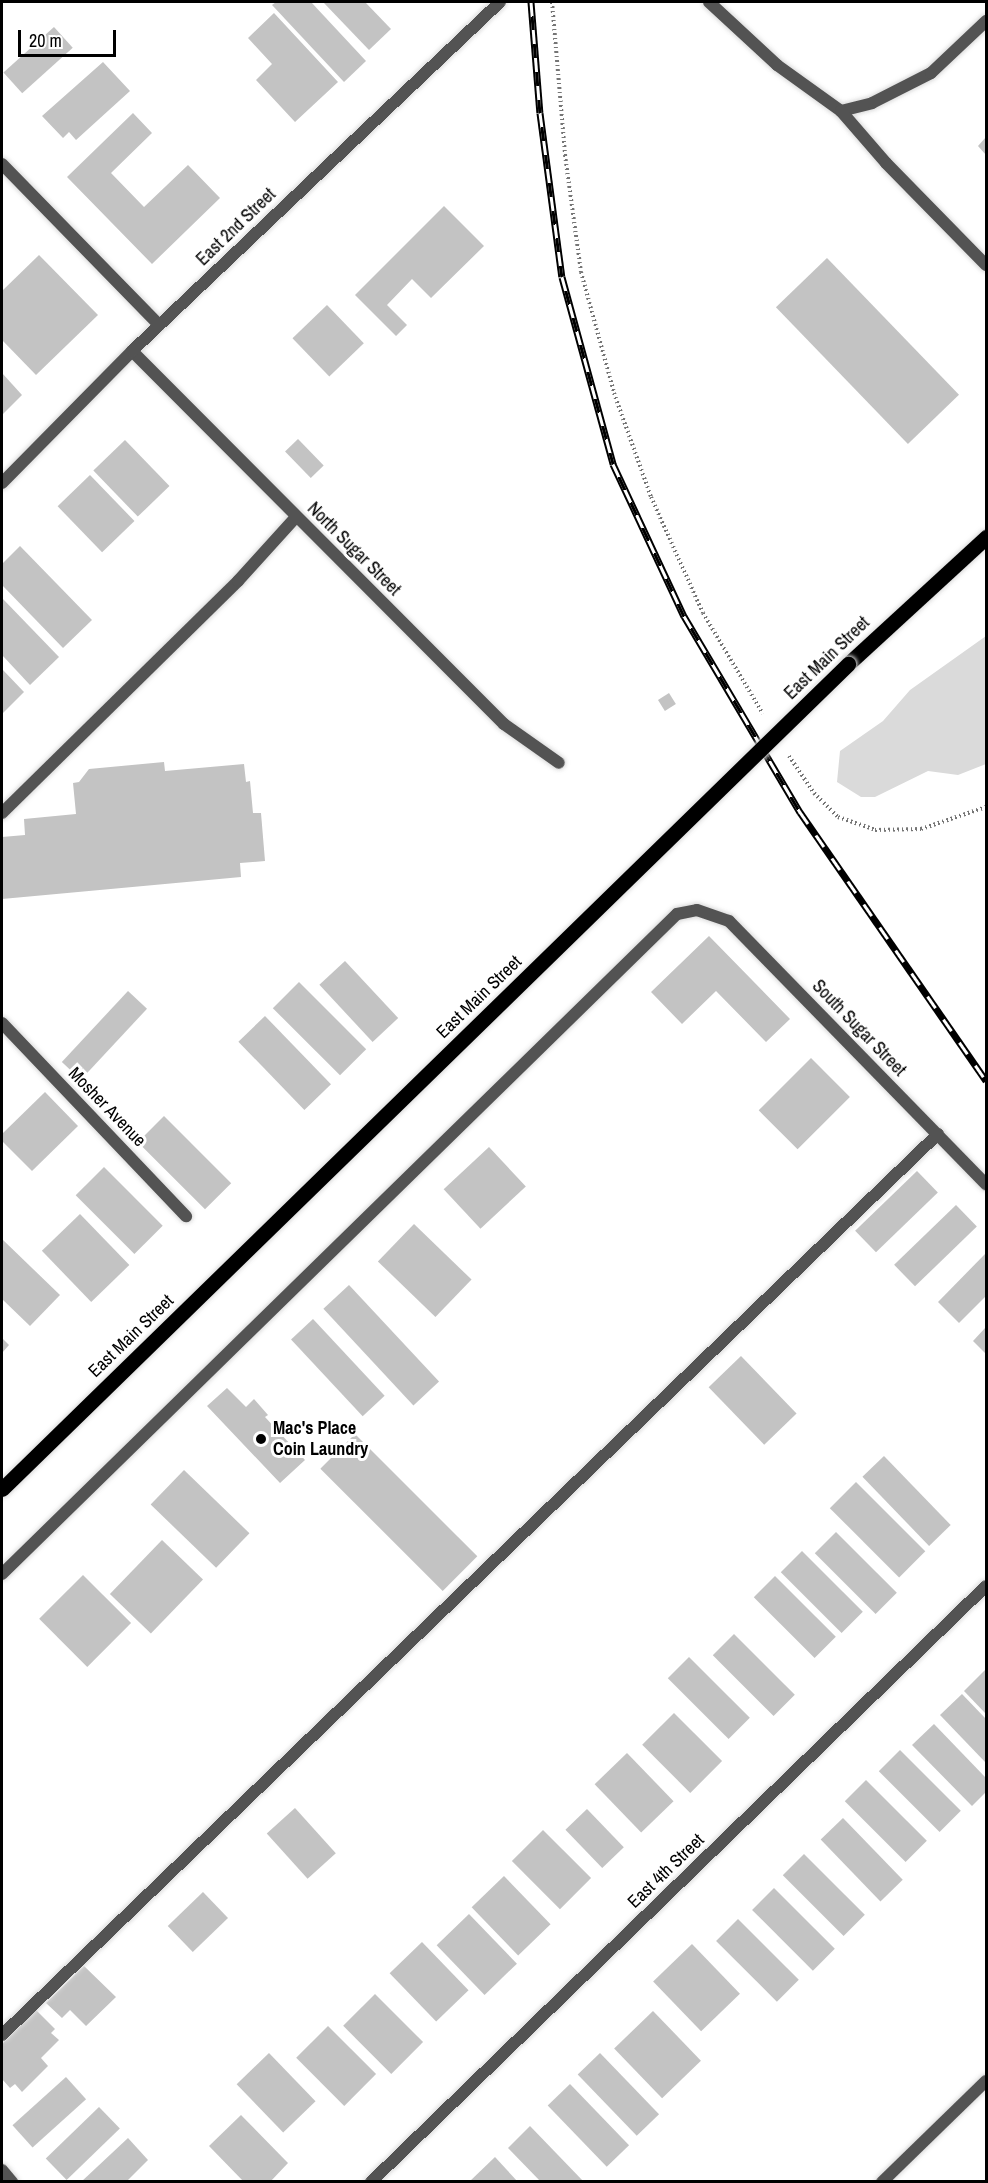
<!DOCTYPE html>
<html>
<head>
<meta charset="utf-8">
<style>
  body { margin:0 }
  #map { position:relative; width:988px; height:2183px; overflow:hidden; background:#fff; font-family:"Archivo Narrow",sans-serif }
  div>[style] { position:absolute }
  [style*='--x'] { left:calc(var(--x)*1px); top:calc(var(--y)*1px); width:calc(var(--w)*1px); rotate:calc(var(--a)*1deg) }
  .green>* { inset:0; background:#dadada }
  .building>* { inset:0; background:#c3c3c3; transform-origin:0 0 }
  .path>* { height:4px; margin-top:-2px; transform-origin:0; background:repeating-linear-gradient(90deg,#757575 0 1.5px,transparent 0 4.5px) }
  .roads { filter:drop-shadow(0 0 2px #dbdbdb) drop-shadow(0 0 2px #dbdbdb) }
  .service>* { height:12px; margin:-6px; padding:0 6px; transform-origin:6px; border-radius:6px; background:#535353 }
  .minor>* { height:12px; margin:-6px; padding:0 6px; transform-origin:6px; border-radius:6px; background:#535353 }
  .primary>* { height:15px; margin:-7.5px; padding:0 7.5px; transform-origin:7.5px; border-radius:7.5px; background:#000 }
  .rail>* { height:7px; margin-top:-3.5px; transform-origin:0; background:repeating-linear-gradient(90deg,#fff 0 14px,#000 0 28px); box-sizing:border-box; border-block:2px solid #000 }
  .bridges { filter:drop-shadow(0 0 2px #dbdbdb) drop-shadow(0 0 2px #dbdbdb) }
  .primary-bridge>* { height:15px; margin:-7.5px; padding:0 7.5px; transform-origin:7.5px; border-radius:7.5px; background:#000 }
  .dots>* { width:16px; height:16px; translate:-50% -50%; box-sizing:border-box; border:3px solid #fff; border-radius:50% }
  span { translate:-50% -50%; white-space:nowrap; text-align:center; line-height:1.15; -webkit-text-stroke:6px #fff; paint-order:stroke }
  .street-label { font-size:18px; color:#000 }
  .poi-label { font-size:18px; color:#000; font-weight:700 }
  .left { translate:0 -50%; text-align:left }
  .frame { position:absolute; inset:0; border:3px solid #000; pointer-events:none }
  .scale { position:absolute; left:18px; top:30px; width:98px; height:27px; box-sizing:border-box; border:3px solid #000; border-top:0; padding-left:8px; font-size:18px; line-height:21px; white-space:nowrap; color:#000; -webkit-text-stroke:4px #fff; paint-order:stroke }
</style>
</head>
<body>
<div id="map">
  <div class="green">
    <i style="clip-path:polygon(986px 636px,986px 764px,958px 775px,928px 771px,875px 797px,861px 797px,837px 782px,840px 751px,883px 721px,910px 690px)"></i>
  </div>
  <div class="building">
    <i style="clip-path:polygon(276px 2px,311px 2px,366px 61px,344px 82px,272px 5px)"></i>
    <i style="clip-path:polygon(323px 2px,365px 2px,391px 29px,369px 50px)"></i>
    <i style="clip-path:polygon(274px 13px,338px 82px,295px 122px,256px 80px,272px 64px,248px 38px)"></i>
    <i style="left:54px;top:27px;width:28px;height:68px;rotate:48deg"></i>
    <i style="clip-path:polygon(103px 62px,130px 91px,76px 140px,69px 132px,63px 138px,42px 116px)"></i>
    <i style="clip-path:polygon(133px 113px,152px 133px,111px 173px,144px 207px,188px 165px,220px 198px,152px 264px,67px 177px)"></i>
    <i style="clip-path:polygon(986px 137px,986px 155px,978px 146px)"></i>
    <i style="clip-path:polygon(444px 206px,484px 246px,431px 298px,412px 279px,387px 305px,407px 325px,396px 336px,355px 295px)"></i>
    <i style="clip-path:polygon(39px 255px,98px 315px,36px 375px,2px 340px,2px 291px)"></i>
    <i style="left:827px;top:258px;width:190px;height:71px;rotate:46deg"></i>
    <i style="left:327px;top:305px;width:53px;height:48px;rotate:46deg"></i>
    <i style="clip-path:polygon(2px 373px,22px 395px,2px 415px)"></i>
    <i style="left:298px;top:439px;width:37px;height:18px;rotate:46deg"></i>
    <i style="left:125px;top:440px;width:64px;height:44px;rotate:46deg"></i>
    <i style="left:90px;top:475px;width:64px;height:45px;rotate:46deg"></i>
    <i style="clip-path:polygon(20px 546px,92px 620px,63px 648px,2px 585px,2px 564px)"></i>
    <i style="clip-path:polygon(2px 598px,59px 657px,30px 685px,2px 655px)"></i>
    <i style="clip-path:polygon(2px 669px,24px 692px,2px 714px)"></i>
    <i style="left:669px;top:693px;width:13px;height:13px;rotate:58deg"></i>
    <i style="clip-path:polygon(164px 762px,165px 771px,244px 764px,246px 782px,250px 781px,253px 813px,261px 813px,265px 861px,240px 863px,241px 877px,2px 899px,2px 837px,25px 835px,24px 819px,76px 814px,73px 783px,79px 782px,89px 769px)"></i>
    <i style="clip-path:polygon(709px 936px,790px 1019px,766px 1042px,716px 991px,682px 1024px,651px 992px)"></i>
    <i style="left:345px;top:961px;width:78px;height:35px;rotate:47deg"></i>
    <i style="left:299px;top:982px;width:95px;height:37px;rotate:45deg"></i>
    <i style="left:128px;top:991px;width:26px;height:97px;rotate:43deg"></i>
    <i style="left:265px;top:1016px;width:95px;height:37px;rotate:46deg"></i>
    <i style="left:811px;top:1058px;width:55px;height:74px;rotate:45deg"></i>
    <i style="clip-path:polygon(45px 1092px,78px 1126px,32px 1171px,2px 1141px,2px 1134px)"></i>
    <i style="left:164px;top:1116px;width:95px;height:37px;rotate:45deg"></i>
    <i style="left:489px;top:1147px;width:54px;height:62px;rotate:47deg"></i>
    <i style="left:104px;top:1167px;width:83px;height:40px;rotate:45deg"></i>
    <i style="left:917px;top:1171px;width:30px;height:86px;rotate:46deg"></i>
    <i style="left:956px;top:1205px;width:30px;height:86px;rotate:46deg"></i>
    <i style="left:80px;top:1214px;width:71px;height:53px;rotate:46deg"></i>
    <i style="left:414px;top:1224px;width:80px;height:52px;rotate:44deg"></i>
    <i style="clip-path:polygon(2px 1239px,60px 1295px,30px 1326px,2px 1299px)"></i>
    <i style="clip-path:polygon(986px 1253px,986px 1296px,959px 1323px,938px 1302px)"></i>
    <i style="left:349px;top:1285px;width:132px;height:35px;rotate:47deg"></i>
    <i style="left:313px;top:1319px;width:105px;height:30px;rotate:47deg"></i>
    <i style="clip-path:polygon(986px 1327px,986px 1354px,973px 1341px)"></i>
    <i style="clip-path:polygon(2px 1338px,9px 1345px,2px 1353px)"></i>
    <i style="left:741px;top:1356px;width:80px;height:45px;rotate:46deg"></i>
    <i style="clip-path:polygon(227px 1388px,246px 1407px,254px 1399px,268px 1415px,265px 1417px,305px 1460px,280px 1483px,207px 1406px)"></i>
    <i style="left:355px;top:1434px;width:173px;height:49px;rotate:45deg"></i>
    <i style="left:884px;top:1456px;width:96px;height:30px;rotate:46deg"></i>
    <i style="left:184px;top:1470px;width:91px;height:48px;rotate:44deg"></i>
    <i style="left:856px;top:1482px;width:98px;height:37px;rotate:45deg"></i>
    <i style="left:836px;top:1532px;width:86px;height:30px;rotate:45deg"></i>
    <i style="left:162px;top:1540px;width:57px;height:75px;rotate:44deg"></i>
    <i style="left:802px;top:1551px;width:86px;height:30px;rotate:45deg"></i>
    <i style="left:83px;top:1575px;width:68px;height:62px;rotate:45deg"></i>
    <i style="left:775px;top:1576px;width:86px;height:30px;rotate:45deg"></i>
    <i style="left:734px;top:1634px;width:86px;height:30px;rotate:45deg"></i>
    <i style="left:689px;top:1657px;width:86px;height:30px;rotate:45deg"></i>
    <i style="clip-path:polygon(986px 1669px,986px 1714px,964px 1691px)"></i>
    <i style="clip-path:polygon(962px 1694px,986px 1719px,986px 1763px,940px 1715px)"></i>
    <i style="left:674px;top:1713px;width:68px;height:45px;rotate:45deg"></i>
    <i style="clip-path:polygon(934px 1724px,986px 1778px,986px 1792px,972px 1806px,912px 1745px)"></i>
    <i style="left:900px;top:1750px;width:86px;height:30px;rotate:45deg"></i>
    <i style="left:627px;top:1753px;width:67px;height:45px;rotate:46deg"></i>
    <i style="left:866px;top:1780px;width:86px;height:30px;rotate:45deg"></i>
    <i style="left:295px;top:1808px;width:61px;height:38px;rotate:48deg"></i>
    <i style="left:587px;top:1809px;width:53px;height:30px;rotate:46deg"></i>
    <i style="left:843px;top:1818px;width:86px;height:31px;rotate:46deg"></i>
    <i style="left:543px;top:1830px;width:68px;height:44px;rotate:45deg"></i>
    <i style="left:804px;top:1854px;width:86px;height:30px;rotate:45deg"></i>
    <i style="left:504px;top:1876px;width:67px;height:45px;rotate:46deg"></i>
    <i style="left:774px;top:1888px;width:86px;height:31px;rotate:45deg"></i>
    <i style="left:203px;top:1892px;width:36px;height:49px;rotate:46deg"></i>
    <i style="left:469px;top:1914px;width:69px;height:45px;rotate:46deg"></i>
    <i style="left:738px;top:1919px;width:86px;height:31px;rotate:45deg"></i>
    <i style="left:422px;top:1942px;width:67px;height:45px;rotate:46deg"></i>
    <i style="left:692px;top:1944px;width:69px;height:54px;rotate:46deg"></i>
    <i style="clip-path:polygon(84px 1966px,116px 1997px,86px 2026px,70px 2010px,62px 2018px,46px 2003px)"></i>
    <i style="left:375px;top:1994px;width:68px;height:45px;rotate:45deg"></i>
    <i style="clip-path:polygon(36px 2010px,55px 2029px,51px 2033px,59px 2040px,41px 2058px,48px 2066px,22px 2092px,15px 2084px,10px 2088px,2px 2079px,2px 2044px)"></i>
    <i style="left:653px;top:2011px;width:69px;height:54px;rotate:46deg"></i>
    <i style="left:328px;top:2026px;width:68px;height:45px;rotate:45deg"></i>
    <i style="left:269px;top:2053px;width:67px;height:45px;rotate:46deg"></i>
    <i style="left:600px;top:2053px;width:85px;height:31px;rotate:46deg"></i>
    <i style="left:66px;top:2077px;width:30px;height:72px;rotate:48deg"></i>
    <i style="left:570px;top:2084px;width:85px;height:31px;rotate:46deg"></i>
    <i style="left:99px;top:2107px;width:30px;height:74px;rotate:46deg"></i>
    <i style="clip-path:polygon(241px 2115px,288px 2163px,270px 2182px,244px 2182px,209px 2146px)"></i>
    <i style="clip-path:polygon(530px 2126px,584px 2182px,541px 2182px,508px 2148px)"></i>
    <i style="clip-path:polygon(128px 2138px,148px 2160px,126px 2182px,81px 2182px)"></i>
    <i style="clip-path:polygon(495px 2157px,518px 2182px,469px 2182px)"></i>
  </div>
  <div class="path">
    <i style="--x:552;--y:2;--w:154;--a:85.1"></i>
    <i style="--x:565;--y:155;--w:118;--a:82.2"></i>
    <i style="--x:581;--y:272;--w:125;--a:74.7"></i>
    <i style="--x:614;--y:393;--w:110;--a:70.4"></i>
    <i style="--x:651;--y:497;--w:127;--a:65.9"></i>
    <i style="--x:703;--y:613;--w:117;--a:59.3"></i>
    <i style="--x:789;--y:756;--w:45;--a:56"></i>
    <i style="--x:814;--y:793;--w:34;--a:45"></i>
    <i style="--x:838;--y:817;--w:39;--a:19"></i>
    <i style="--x:875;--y:830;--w:46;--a:-1.2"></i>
    <i style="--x:921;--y:829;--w:69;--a:-18.7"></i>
  </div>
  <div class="roads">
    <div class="service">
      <i style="--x:709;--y:2;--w:93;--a:42.8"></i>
      <i style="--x:777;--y:65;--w:79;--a:35.7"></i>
      <i style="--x:841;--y:111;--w:32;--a:-14"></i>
      <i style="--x:872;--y:103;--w:66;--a:-27"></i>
      <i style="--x:931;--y:73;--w:76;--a:-43.4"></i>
      <i style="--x:841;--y:111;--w:69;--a:49.1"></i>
      <i style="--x:886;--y:163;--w:143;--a:45.6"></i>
      <i style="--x:2;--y:813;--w:331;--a:-44.5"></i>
      <i style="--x:238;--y:581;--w:86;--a:-47.8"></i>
      <i style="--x:2;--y:2035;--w:1299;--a:-43.91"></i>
      <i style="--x:882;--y:2182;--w:145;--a:-44.2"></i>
    </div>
    <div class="minor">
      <i style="--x:2;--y:164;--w:225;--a:45.7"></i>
      <i style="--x:132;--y:351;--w:527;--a:45.08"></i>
      <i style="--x:504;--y:724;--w:67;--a:35.3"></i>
      <i style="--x:2;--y:483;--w:185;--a:-45.4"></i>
      <i style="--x:132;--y:351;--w:507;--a:-43.48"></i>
      <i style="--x:2;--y:1023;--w:267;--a:46.4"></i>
      <i style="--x:2;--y:1574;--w:944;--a:-44.36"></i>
      <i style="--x:677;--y:914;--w:20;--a:-11"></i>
      <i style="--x:697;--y:910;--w:34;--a:19"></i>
      <i style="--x:729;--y:921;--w:368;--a:45.7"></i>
      <i style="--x:2;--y:2170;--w:16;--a:50"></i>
      <i style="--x:371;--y:2182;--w:856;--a:-44.1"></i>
    </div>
    <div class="primary">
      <i style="--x:848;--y:664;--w:188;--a:-42.6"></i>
    </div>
  </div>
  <div class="rail">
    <i style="--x:531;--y:2;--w:111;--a:85.4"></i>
    <i style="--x:540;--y:113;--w:165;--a:82.4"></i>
    <i style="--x:562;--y:277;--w:194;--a:74.7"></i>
    <i style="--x:613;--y:464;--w:168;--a:65"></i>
    <i style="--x:684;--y:616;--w:228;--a:59.4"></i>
    <i style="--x:800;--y:812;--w:327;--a:55.3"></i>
  </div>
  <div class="bridges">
    <div class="primary-bridge">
      <i style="--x:2;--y:1489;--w:1182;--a:-44.28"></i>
    </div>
  </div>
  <div class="dots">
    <i style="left:261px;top:1439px;background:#000"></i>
  </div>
  <div class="street-label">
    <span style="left:236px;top:227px;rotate:-44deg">East 2nd Street</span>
    <span style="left:354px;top:549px;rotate:45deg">North Sugar Street</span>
    <span style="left:827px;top:658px;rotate:-44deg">East Main Street</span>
    <span style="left:479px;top:997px;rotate:-44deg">East Main Street</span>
    <span style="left:859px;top:1028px;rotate:46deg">South Sugar Street</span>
    <span style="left:107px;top:1107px;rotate:46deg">Mosher Avenue</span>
    <span style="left:131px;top:1336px;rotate:-44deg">East Main Street</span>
    <span style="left:666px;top:1871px;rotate:-44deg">East 4th Street</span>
  </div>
  <div class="poi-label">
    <span class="left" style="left:273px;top:1439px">Mac's Place<br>Coin Laundry</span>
  </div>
  <div class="frame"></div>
  <div class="scale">20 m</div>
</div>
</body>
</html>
